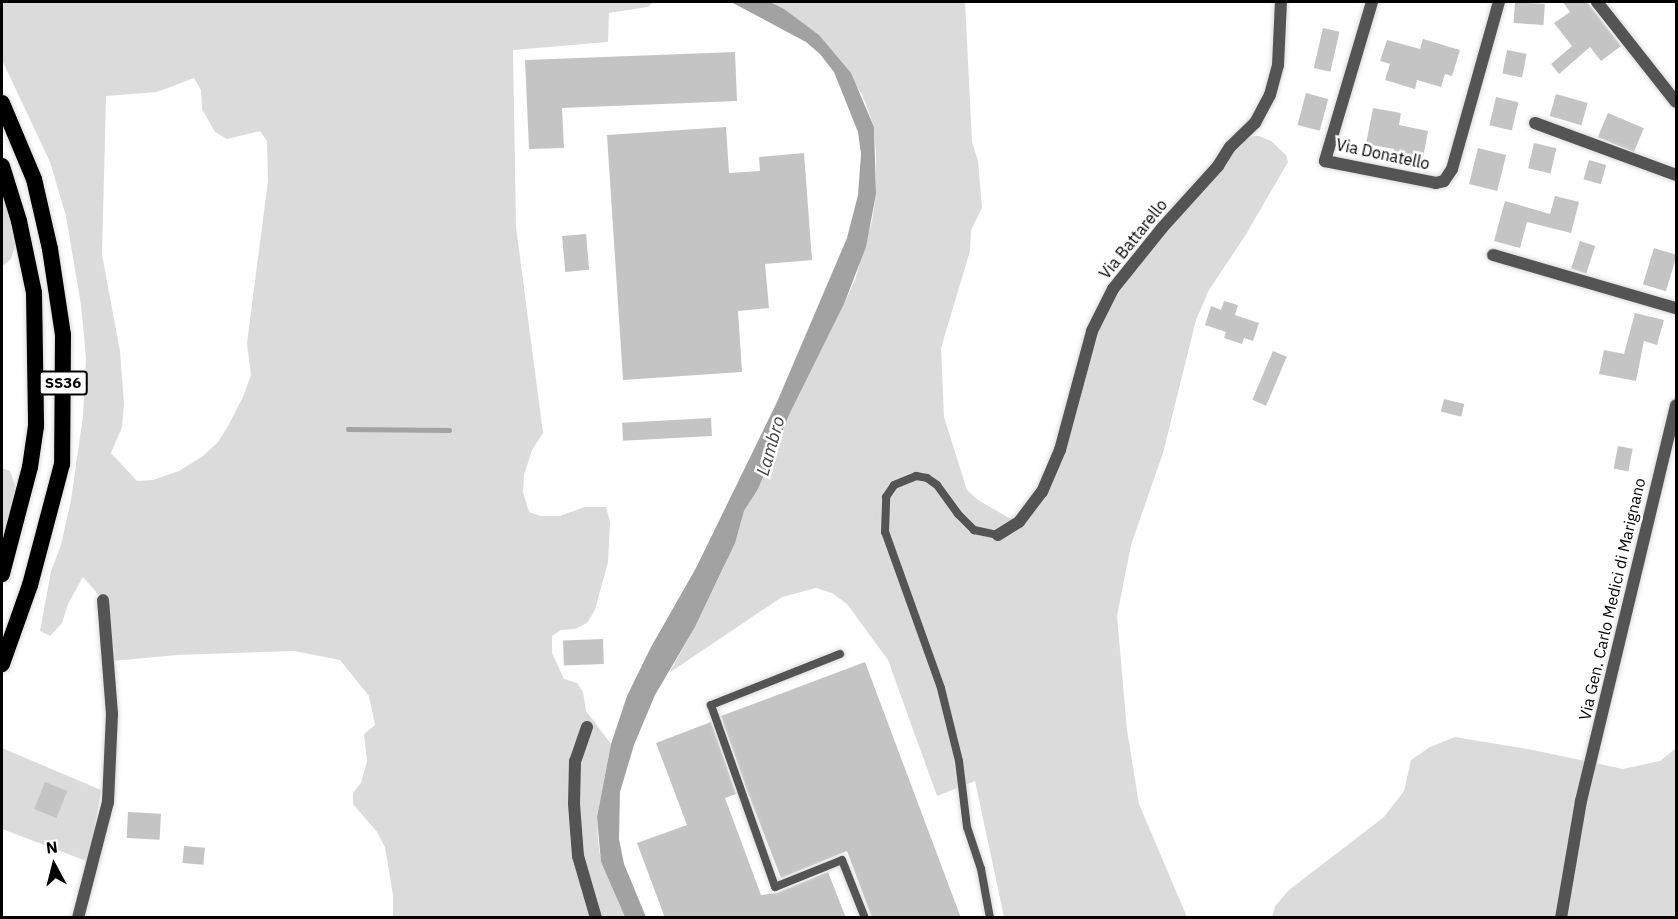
<!DOCTYPE html>
<html>
<head>
<meta charset="utf-8">
<style>
  body { margin:0 }
  #map { position:relative; width:1678px; height:919px; overflow:hidden; background:#fff; font-family:"IBM Plex Sans",sans-serif }
  div>[style] { position:absolute }
  [style*='--x'] { left:calc(var(--x)*1px); top:calc(var(--y)*1px); width:calc(var(--w)*1px); rotate:calc(var(--a)*1deg) }
  .green>* { inset:0; background:#dbdbdb }
  .water>* { inset:0; background:#a2a2a2 }
  .stream>* { height:4.5px; margin:-2.25px; padding:0 2.25px; transform-origin:2.25px; border-radius:2.25px; background:#a2a2a2 }
  .building>* { inset:0; background:#c4c4c4; transform-origin:0 0 }
  .roads { filter:drop-shadow(0 0 2px #dbdbdb) drop-shadow(0 0 2px #dbdbdb) }
  .service>* { height:8px; margin:-4px; padding:0 4px; transform-origin:4px; border-radius:4px; background:#545454 }
  .minor>* { height:12px; margin:-6px; padding:0 6px; transform-origin:6px; border-radius:6px; background:#545454 }
  .tertiary>* { height:12px; margin:-6px; padding:0 6px; transform-origin:6px; border-radius:6px; background:#545454 }
  .trunk>* { height:16px; margin:-8px; padding:0 8px; transform-origin:8px; border-radius:8px; background:#000 }
  span { translate:-50% -50%; white-space:nowrap; text-align:center; line-height:1.15; -webkit-text-stroke:5px #fff; paint-order:stroke }
  .shield-label span { padding:2px 4px; background:#fff; border:2px solid; border-radius:4px; -webkit-text-stroke-width:0 }
  .shield-label { font-size:15px; color:#000; font-weight:700 }
  .street-label { font-size:16px; color:#000 }
  .water-label { font-size:18px; color:#434343; font-style:italic }
  .frame { position:absolute; inset:0; border:3px solid #000; pointer-events:none }
  .north { position:absolute; left:24px; top:835px; width:60px; height:60px; -webkit-text-stroke:4px #fff; paint-order:stroke; rotate:353deg; font-size:16px; font-weight:700; line-height:24px; text-align:center; color:#000 }
  .north::after { content:''; display:block; margin:auto; width:21px; height:27px; background:#000; clip-path:polygon(50% 0,100% 100%,50% 72%,0 100%) }
</style>
</head>
<body>
<div id="map">
  <div class="green">
    <i style="clip-path:polygon(evenodd,2px 2px,653px 2px,648px 7px,609px 13px,608px 42px,513px 50px,516px 227px,543px 433px,532px 450px,524px 475px,523px 492px,529px 512px,540px 516px,560px 516px,584px 507px,606px 507px,610px 522px,608px 562px,595px 610px,587px 623px,575px 629px,561px 630px,552px 636px,552px 653px,564px 679px,577px 683px,583px 692px,586px 711px,611px 744px,597px 817px,598px 841px,601px 862px,625px 917px,393px 917px,393px 895px,385px 847px,377px 832px,353px 804px,353px 793px,361px 783px,367px 761px,364px 734px,375px 725px,369px 696px,340px 660px,294px 651px,177px 655px,112px 661px,103px 600px,83px 577px,68px 604px,62px 623px,50px 636px,40px 631px,51px 571px,61px 545px,71px 500px,83px 416px,86px 358px,81px 305px,66px 216px,50px 162px,2px 60px,2px 2px,194px 78px,201px 90px,202px 109px,215px 132px,227px 139px,260px 131px,267px 141px,268px 181px,247px 343px,251px 375px,243px 397px,228px 426px,218px 442px,203px 456px,179px 471px,153px 480px,137px 481px,111px 453px,122px 427px,124px 404px,120px 351px,102px 255px,106px 96px,157px 92px,194px 78px)"></i>
    <i style="clip-path:polygon(770px 2px,965px 2px,972px 142px,978px 161px,982px 208px,971px 230px,970px 251px,941px 348px,944px 417px,967px 490px,978px 500px,1011px 519px,1024px 516px,1042px 492px,1113px 289px,1241px 137px,1259px 136px,1271px 141px,1286px 155px,1288px 162px,1245px 236px,1209px 290px,1196px 320px,1163px 453px,1131px 545px,1117px 616px,1127px 730px,1139px 804px,1187px 917px,1004px 917px,975px 781px,937px 796px,888px 660px,847px 604px,832px 593px,816px 588px,782px 597px,669px 673px,695px 627px,723px 569px,744px 511px,758px 489px,790px 413px,844px 304px,855px 280px,872px 221px,876px 194px,876px 154px,874px 127px,862px 94px,819px 35px)"></i>
    <i style="clip-path:polygon(2px 183px,16px 242px,11px 259px,4px 265px,2px 265px)"></i>
    <i style="clip-path:polygon(2px 468px,10px 471px,16px 488px,6px 533px,2px 537px)"></i>
    <i style="clip-path:polygon(1455px 737px,1528px 749px,1623px 769px,1660px 761px,1676px 748px,1676px 917px,1272px 918px,1275px 906px,1289px 890px,1384px 817px,1404px 791px,1411px 760px,1430px 747px)"></i>
    <i style="clip-path:polygon(2px 748px,101px 790px,89px 862px,2px 829px)"></i>
  </div>
  <div class="water">
    <i style="clip-path:polygon(731px 2px,770px 2px,784px 9px,819px 35px,851px 73px,874px 127px,876px 194px,866px 247px,844px 304px,790px 413px,758px 489px,744px 511px,735px 543px,695px 627px,655px 695px,634px 745px,620px 792px,619px 839px,624px 864px,646px 917px,625px 917px,601px 862px,597px 817px,611px 744px,627px 696px,651px 647px,696px 568px,777px 402px,847px 238px,858px 195px,861px 154px,858px 132px,834px 72px,820px 54px,806px 42px)"></i>
  </div>
  <div class="stream">
    <i style="--x:348;--y:429;--w:101;--a:0.6"></i>
  </div>
  <div class="building">
    <i style="left:1515px;top:2px;width:30px;height:21px;rotate:4deg"></i>
    <i style="clip-path:polygon(1563px 2px,1587px 2px,1621px 46px,1601px 61px,1590px 47px,1559px 74px,1551px 64px,1572px 46px,1554px 23px,1570px 12px)"></i>
    <i style="left:1323px;top:28px;width:17px;height:41px;rotate:13deg"></i>
    <i style="clip-path:polygon(1423px 39px,1460px 50px,1452px 76px,1445px 74px,1441px 87px,1417px 80px,1415px 89px,1385px 80px,1390px 64px,1380px 61px,1387px 40px,1420px 49px)"></i>
    <i style="left:1507px;top:50px;width:20px;height:24px;rotate:11deg"></i>
    <i style="clip-path:polygon(735px 52px,737px 101px,562px 108px,564px 148px,529px 149px,525px 60px)"></i>
    <i style="left:1306px;top:93px;width:23px;height:33px;rotate:15deg"></i>
    <i style="left:1556px;top:94px;width:33px;height:23px;rotate:16deg"></i>
    <i style="left:1496px;top:97px;width:23px;height:29px;rotate:13deg"></i>
    <i style="clip-path:polygon(1373px 108px,1401px 113px,1399px 125px,1428px 131px,1422px 163px,1393px 158px,1394px 149px,1366px 144px)"></i>
    <i style="left:1608px;top:113px;width:39px;height:26px;rotate:23deg"></i>
    <i style="clip-path:polygon(726px 127px,729px 173px,760px 171px,759px 157px,804px 153px,812px 260px,765px 264px,769px 308px,738px 311px,742px 372px,623px 380px,607px 135px)"></i>
    <i style="left:1534px;top:143px;width:23px;height:26px;rotate:13deg"></i>
    <i style="left:1478px;top:148px;width:29px;height:37px;rotate:14deg"></i>
    <i style="left:1589px;top:160px;width:18px;height:20px;rotate:16deg"></i>
    <i style="clip-path:polygon(1555px 196px,1579px 202px,1571px 233px,1527px 222px,1520px 248px,1494px 241px,1505px 201px,1550px 214px)"></i>
    <i style="left:586px;top:234px;width:36px;height:24px;rotate:85deg"></i>
    <i style="left:1580px;top:241px;width:16px;height:29px;rotate:18deg"></i>
    <i style="left:1654px;top:248px;width:24px;height:38px;rotate:17deg"></i>
    <i style="clip-path:polygon(1224px 301px,1238px 305px,1235px 315px,1259px 323px,1253px 341px,1244px 338px,1242px 344px,1224px 338px,1226px 332px,1205px 325px,1211px 306px,1221px 310px)"></i>
    <i style="clip-path:polygon(1635px 313px,1664px 320px,1657px 345px,1644px 341px,1636px 381px,1599px 374px,1604px 350px,1624px 354px)"></i>
    <i style="left:1273px;top:351px;width:15px;height:53px;rotate:23deg"></i>
    <i style="left:1444px;top:399px;width:21px;height:13px;rotate:14deg"></i>
    <i style="left:711px;top:418px;width:18px;height:89px;rotate:87deg"></i>
    <i style="left:1618px;top:446px;width:15px;height:23px;rotate:11deg"></i>
    <i style="left:603px;top:639px;width:25px;height:40px;rotate:88deg"></i>
    <i style="clip-path:polygon(865px 662px,961px 918px,872px 918px,847px 851px,781px 878px,747px 790px,721px 716px)"></i>
    <i style="clip-path:polygon(711px 722px,736px 794px,725px 798px,761px 895px,777px 893px,828px 872px,846px 918px,665px 918px,637px 843px,687px 825px,656px 743px)"></i>
    <i style="left:45px;top:782px;width:24px;height:29px;rotate:22deg"></i>
    <i style="left:128px;top:812px;width:33px;height:26px;rotate:3deg"></i>
    <i style="left:184px;top:846px;width:21px;height:17px;rotate:5deg"></i>
  </div>
  <div class="roads">
    <div class="service">
      <i style="--x:840;--y:654;--w:139;--a:158.4"></i>
      <i style="--x:711;--y:705;--w:193;--a:70.6"></i>
      <i style="--x:775;--y:887;--w:72;--a:-21.9"></i>
      <i style="--x:842;--y:860;--w:62;--a:68.4"></i>
      <i style="--x:990;--y:918;--w:50;--a:-100.4"></i>
      <i style="--x:981;--y:869;--w:44;--a:-108.4"></i>
      <i style="--x:967;--y:827;--w:66;--a:-96.9"></i>
      <i style="--x:959;--y:761;--w:75;--a:-103.9"></i>
      <i style="--x:941;--y:688;--w:166;--a:-109.7"></i>
      <i style="--x:885;--y:532;--w:35;--a:-88"></i>
      <i style="--x:886;--y:497;--w:14;--a:-56"></i>
      <i style="--x:894;--y:485;--w:24;--a:-22"></i>
      <i style="--x:916;--y:476;--w:11;--a:10"></i>
      <i style="--x:927;--y:478;--w:12;--a:35"></i>
      <i style="--x:937;--y:485;--w:36;--a:54"></i>
      <i style="--x:958;--y:514;--w:23;--a:45"></i>
      <i style="--x:974;--y:530;--w:25;--a:12"></i>
    </div>
    <div class="minor">
      <i style="--x:1372;--y:2;--w:166;--a:106.5"></i>
      <i style="--x:1325;--y:161;--w:113;--a:11.2"></i>
      <i style="--x:1436;--y:183;--w:8;--a:-14"></i>
      <i style="--x:1444;--y:181;--w:14;--a:-56"></i>
      <i style="--x:1452;--y:169;--w:173;--a:-74.3"></i>
      <i style="--x:1535;--y:123;--w:150;--a:20.2"></i>
      <i style="--x:1493;--y:255;--w:191;--a:16.2"></i>
      <i style="--x:998;--y:535;--w:25;--a:-32"></i>
      <i style="--x:1019;--y:522;--w:38;--a:-53"></i>
      <i style="--x:1042;--y:492;--w:46;--a:-66.8"></i>
      <i style="--x:1060;--y:450;--w:123;--a:-74.9"></i>
      <i style="--x:1092;--y:331;--w:47;--a:-63.4"></i>
      <i style="--x:1113;--y:289;--w:78;--a:-51.2"></i>
      <i style="--x:1162;--y:228;--w:84;--a:-47.9"></i>
      <i style="--x:1218;--y:166;--w:22;--a:-58"></i>
      <i style="--x:1230;--y:147;--w:35;--a:-44"></i>
      <i style="--x:1255;--y:123;--w:32;--a:-62"></i>
      <i style="--x:1270;--y:95;--w:31;--a:-75"></i>
      <i style="--x:1278;--y:65;--w:63;--a:-87.3"></i>
      <i style="--x:587;--y:727;--w:36;--a:109"></i>
      <i style="--x:575;--y:761;--w:43;--a:91.3"></i>
      <i style="--x:574;--y:804;--w:52;--a:85.6"></i>
      <i style="--x:578;--y:856;--w:65;--a:73.8"></i>
      <i style="--x:78;--y:918;--w:120;--a:-75.5"></i>
      <i style="--x:108;--y:802;--w:88;--a:-87.4"></i>
      <i style="--x:112;--y:714;--w:114;--a:-94.5"></i>
    </div>
    <div class="tertiary">
      <i style="--x:1597;--y:2;--w:127;--a:51.7"></i>
      <i style="--x:1561;--y:918;--w:119;--a:-80.3"></i>
      <i style="--x:1581;--y:801;--w:407;--a:-76.5"></i>
    </div>
    <div class="trunk">
      <i style="--x:2;--y:103;--w:82;--a:67.2"></i>
      <i style="--x:34;--y:179;--w:72;--a:77.1"></i>
      <i style="--x:50;--y:249;--w:87;--a:81.4"></i>
      <i style="--x:63;--y:335;--w:129;--a:90.4"></i>
      <i style="--x:62;--y:464;--w:125;--a:104.8"></i>
      <i style="--x:30;--y:585;--w:84;--a:109.5"></i>
      <i style="--x:2;--y:166;--w:58;--a:72.8"></i>
      <i style="--x:19;--y:221;--w:74;--a:78.2"></i>
      <i style="--x:34;--y:293;--w:133;--a:89.1"></i>
      <i style="--x:36;--y:426;--w:41;--a:98.3"></i>
      <i style="--x:30;--y:467;--w:111;--a:104.7"></i>
    </div>
  </div>
  <div class="shield-label">
    <span style="left:63px;top:383px">SS36</span>
  </div>
  <div class="street-label">
    <span style="left:1383px;top:154px;rotate:12deg">Via Donatello</span>
    <span style="left:1133px;top:239px;rotate:-51deg">Via Battarello</span>
    <span style="left:1612px;top:599px;rotate:-77deg">Via Gen. Carlo Medici di Marignano</span>
  </div>
  <div class="water-label">
    <span style="left:771px;top:446px;rotate:-74deg">Lambro</span>
  </div>
  <div class="frame"></div>
  <div class="north">N</div>
</div>
</body>
</html>
